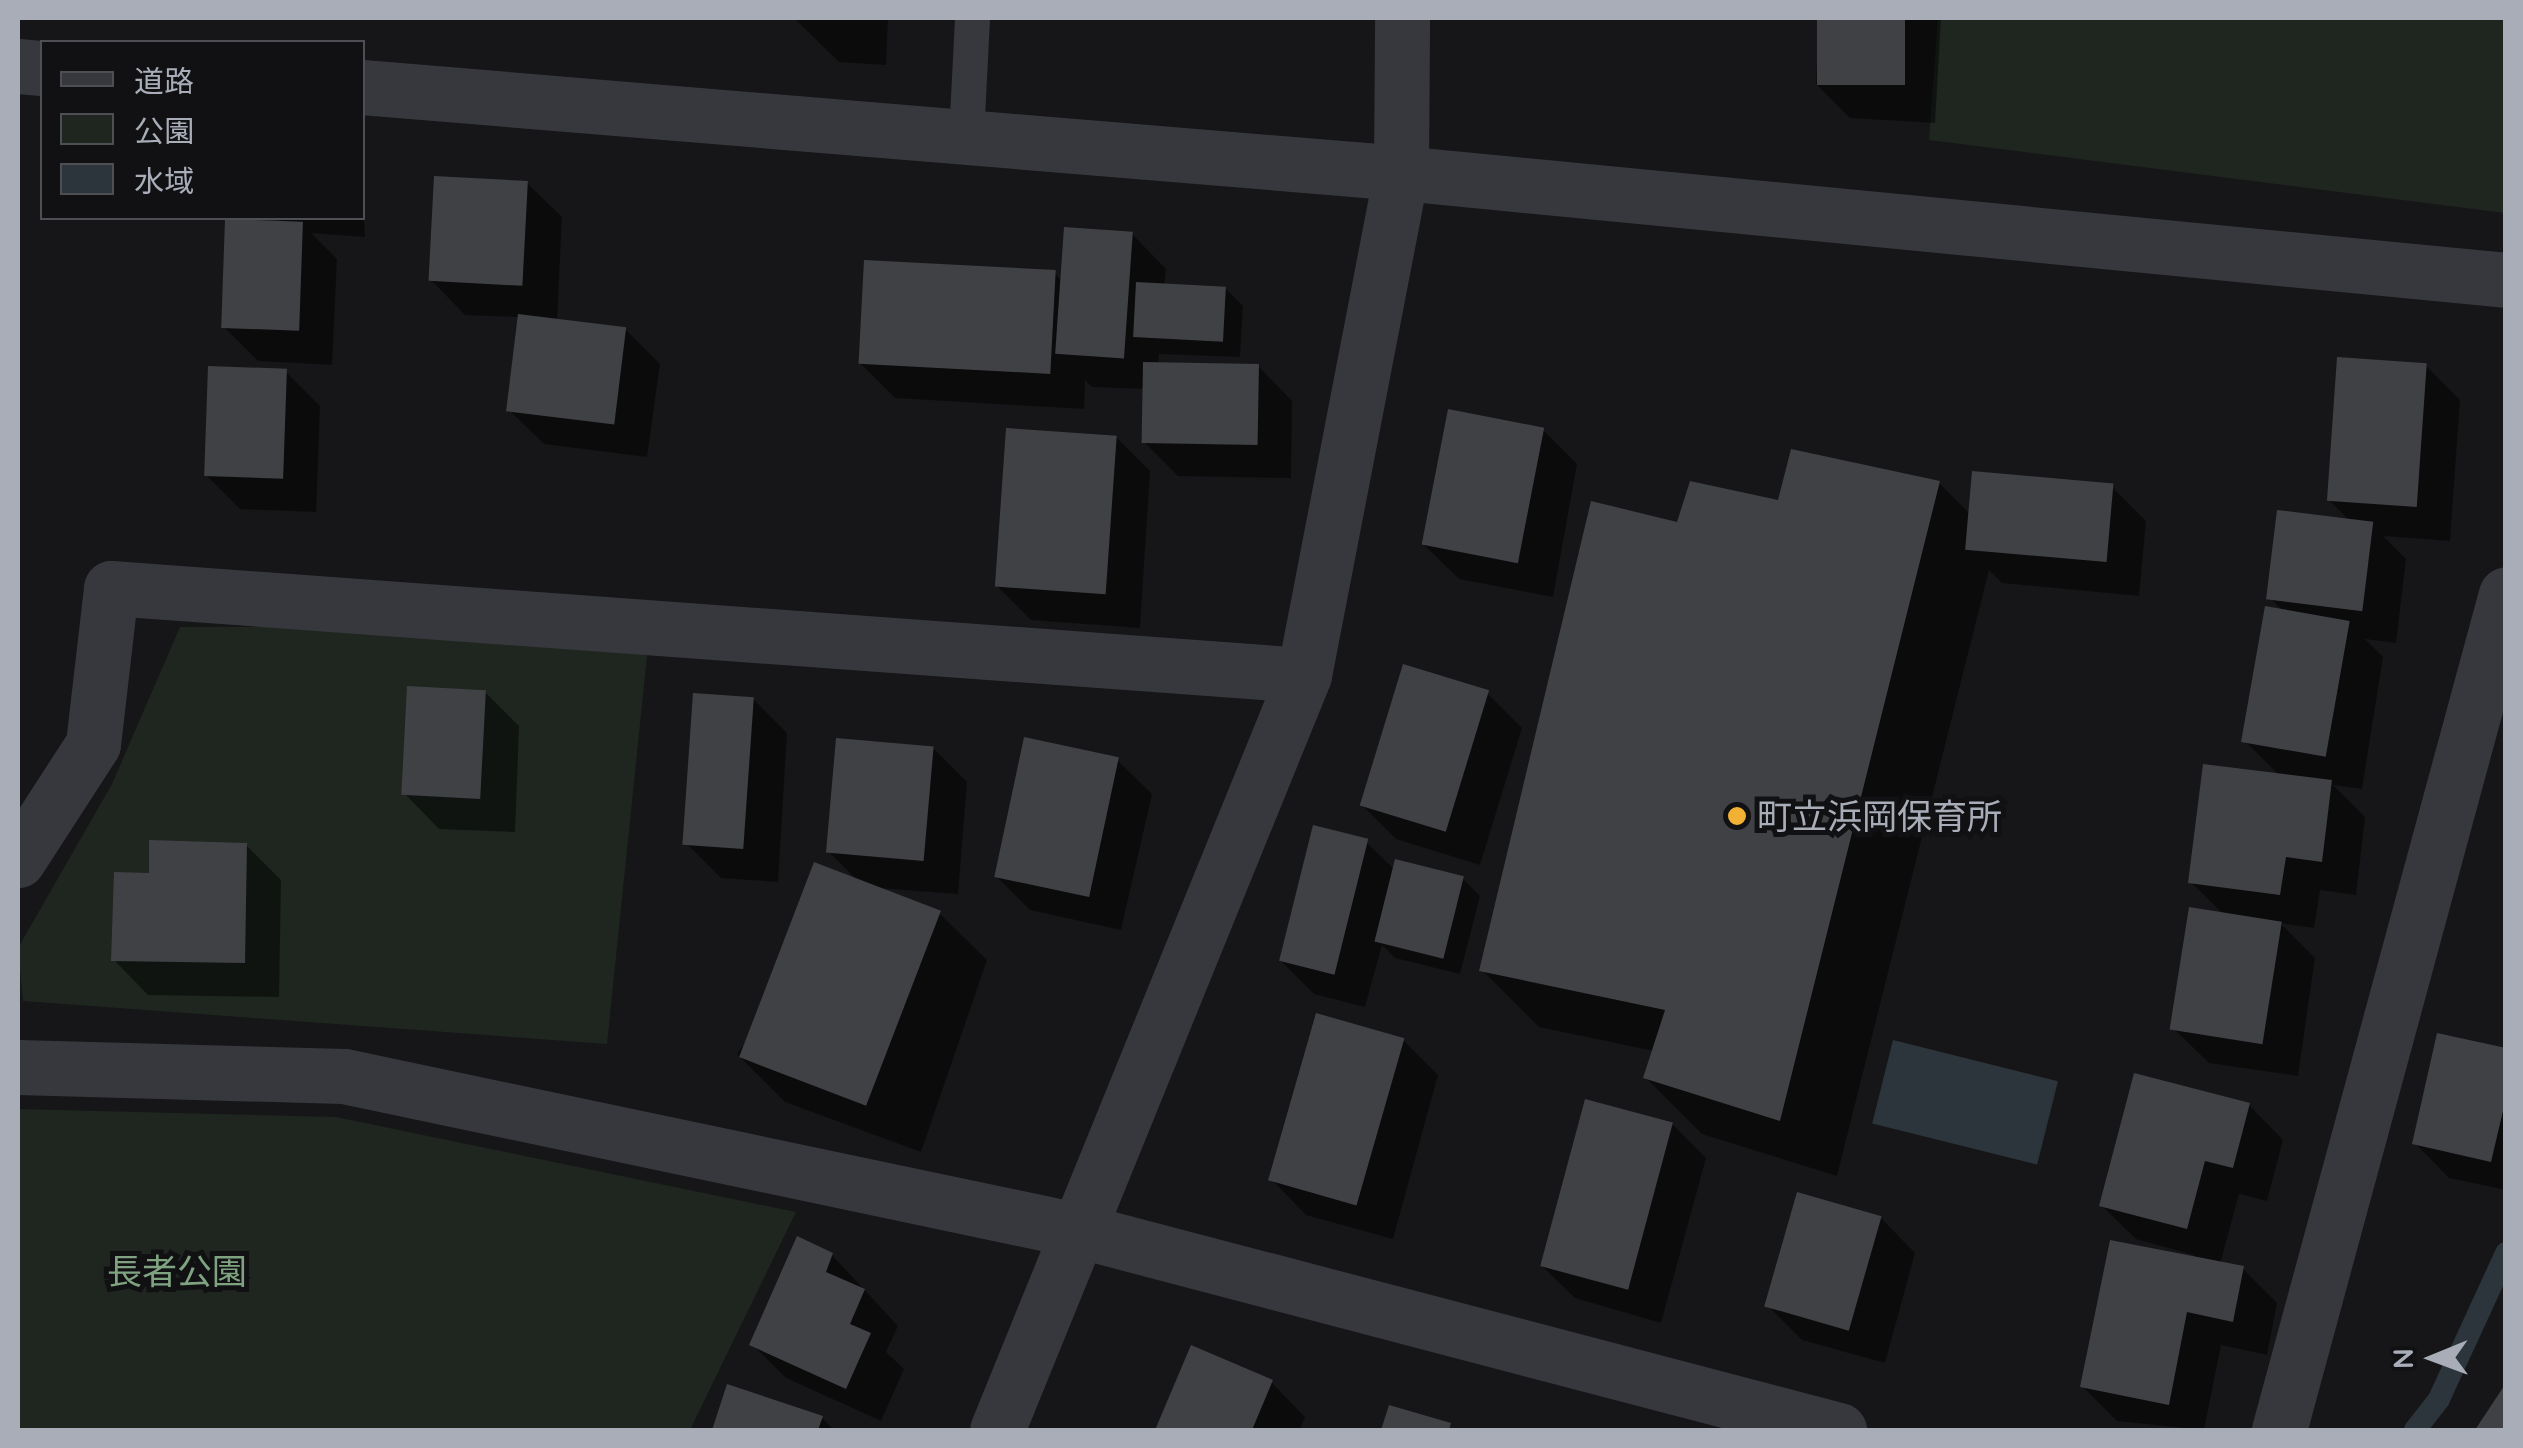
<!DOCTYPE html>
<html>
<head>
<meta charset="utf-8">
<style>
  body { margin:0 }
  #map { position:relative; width:2523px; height:1448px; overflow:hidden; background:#161618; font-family:Quicksand,"Noto Sans JP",sans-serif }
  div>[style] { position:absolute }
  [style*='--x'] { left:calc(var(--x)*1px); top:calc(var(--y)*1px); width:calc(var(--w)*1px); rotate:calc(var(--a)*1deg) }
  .green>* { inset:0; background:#1e261f }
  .water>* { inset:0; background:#2c353c; transform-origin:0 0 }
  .shadow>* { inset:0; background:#0007 }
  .stream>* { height:22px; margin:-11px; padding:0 11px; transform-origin:11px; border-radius:11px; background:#2c353c }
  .building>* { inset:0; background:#404145; transform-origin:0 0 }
  .service>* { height:35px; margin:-17.5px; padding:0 17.5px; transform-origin:17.5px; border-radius:17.5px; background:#37383d }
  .minor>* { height:55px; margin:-27.5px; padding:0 27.5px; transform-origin:27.5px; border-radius:27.5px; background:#37383d }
  .tertiary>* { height:55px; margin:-27.5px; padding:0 27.5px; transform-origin:27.5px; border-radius:27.5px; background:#37383d }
  .dots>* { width:28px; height:28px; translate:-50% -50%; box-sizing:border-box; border:5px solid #111113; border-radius:50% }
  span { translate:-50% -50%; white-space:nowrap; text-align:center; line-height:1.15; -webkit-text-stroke:10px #111113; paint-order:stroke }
  .poi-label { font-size:35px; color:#a8adb8 }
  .left { translate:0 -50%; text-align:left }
  .park-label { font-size:35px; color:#7fa381 }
  .frame { position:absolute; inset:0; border:20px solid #a8adb8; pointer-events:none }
  .legend { position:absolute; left:40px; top:40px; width:325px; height:180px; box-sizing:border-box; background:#111113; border:2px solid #4d4f55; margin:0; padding:12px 18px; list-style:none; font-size:30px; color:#a8adb8 }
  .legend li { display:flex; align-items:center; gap:20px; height:50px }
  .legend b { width:50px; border:2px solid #4d4f55 }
  .north { position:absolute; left:2383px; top:1308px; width:100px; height:100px; -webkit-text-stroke:8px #111113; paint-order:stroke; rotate:269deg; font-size:28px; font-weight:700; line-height:40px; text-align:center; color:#a8adb8 }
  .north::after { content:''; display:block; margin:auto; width:35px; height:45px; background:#a8adb8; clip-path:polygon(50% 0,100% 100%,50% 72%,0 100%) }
</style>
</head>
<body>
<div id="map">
  <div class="green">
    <i style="clip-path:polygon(1938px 18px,2505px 18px,2505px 213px,1929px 140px)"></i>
    <i style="clip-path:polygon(180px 627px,650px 627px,607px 1044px,23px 1001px,18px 948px,112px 784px)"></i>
    <i style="clip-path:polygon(18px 1109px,336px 1117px,796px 1212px,690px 1430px,18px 1430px)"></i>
  </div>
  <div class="water">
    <i style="left:1893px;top:1040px;width:170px;height:86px;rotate:14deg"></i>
  </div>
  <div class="shadow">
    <i style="clip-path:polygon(470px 18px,539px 18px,539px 19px)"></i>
    <i style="clip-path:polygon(794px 18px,888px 18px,886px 65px,839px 62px)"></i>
    <i style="clip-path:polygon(1819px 18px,1941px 18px,1935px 123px,1850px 118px,1816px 84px)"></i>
    <i style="clip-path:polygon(527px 183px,562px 217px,557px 321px,625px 329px,660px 364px,647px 457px,544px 444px,509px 410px,520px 317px,465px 315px,431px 280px)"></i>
    <i style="clip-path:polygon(362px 188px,365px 237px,311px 233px,337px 259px,332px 365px,258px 361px,224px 327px,283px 224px,277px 218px,362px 218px)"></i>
    <i style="clip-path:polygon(1132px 234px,1166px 269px,1164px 286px,1225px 288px,1243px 306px,1240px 357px,1159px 354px,1158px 364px,1258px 366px,1292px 401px,1291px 478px,1178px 476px,1144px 442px,1145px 389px,1092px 387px,1085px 380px,1084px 409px,895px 398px,860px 363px,1055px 274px,1063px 282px)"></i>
    <i style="clip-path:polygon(2426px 366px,2460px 400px,2450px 541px,2383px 536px,2406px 559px,2396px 643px,2365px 639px,2383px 657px,2362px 789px,2333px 785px,2365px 817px,2356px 895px,2320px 890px,2314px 928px,2280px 923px,2315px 958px,2298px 1076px,2209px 1063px,2174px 1029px,2224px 915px,2191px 882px,2280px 776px,2245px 741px,2284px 612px,2270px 598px,2351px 522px,2329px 500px)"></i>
    <i style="clip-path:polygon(286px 372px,320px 406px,316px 512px,240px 509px,206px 475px)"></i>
    <i style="clip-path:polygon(1542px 429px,1577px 464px,1553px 597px,1459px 579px,1424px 545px)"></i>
    <i style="clip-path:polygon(1116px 437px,1150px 471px,1140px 628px,1031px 620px,997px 586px)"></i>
    <i style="clip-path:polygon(1939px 483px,1971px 515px,2112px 487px,2146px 521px,2139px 596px,2002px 583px,1989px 570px,1837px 1176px,1702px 1134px,1645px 1077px,1654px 1051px,1539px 1027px,1482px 970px,1678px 525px,1780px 503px)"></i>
    <i style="clip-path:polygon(485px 692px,519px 726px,515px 832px,439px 829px,405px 794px)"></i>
    <i style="clip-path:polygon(1487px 693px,1522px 728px,1480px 865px,1396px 839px,1362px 805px)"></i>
    <i style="clip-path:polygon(753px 699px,787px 733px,778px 882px,721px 878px,687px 844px)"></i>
    <i style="clip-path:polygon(933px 748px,967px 782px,958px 894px,878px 888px,939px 913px,987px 960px,921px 1152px,785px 1102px,737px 1054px,859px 882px,829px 852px)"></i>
    <i style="clip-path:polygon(1117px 760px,1152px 794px,1121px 930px,1030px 910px,996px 876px)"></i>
    <i style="clip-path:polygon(1366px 842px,1395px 870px,1462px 878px,1480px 896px,1460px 974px,1395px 958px,1382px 945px,1365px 1007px,1314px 994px,1280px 960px)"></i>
    <i style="clip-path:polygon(246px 845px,281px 880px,279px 997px,148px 995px,114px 960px,151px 876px)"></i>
    <i style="clip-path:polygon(1403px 1040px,1438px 1075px,1393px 1239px,1306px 1215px,1272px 1180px)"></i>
    <i style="clip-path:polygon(2506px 1051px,2506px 1190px,2449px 1178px,2415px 1143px)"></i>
    <i style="clip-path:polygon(2249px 1105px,2283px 1140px,2267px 1201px,2239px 1194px,2220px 1264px,2243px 1269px,2277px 1303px,2267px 1355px,2221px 1345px,2204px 1430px,2117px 1421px,2083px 1387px,2194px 1255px,2136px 1239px,2101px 1205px)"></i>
    <i style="clip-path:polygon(1672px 1124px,1706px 1158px,1661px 1323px,1575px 1298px,1540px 1264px)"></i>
    <i style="clip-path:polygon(1881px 1218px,1915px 1253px,1885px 1363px,1802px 1340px,1768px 1306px)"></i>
    <i style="clip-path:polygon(832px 1255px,898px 1326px,886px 1352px,904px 1369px,881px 1421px,786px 1378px,752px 1344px)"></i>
    <i style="clip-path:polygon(1192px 1349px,1271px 1382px,1305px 1417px,1300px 1430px,1158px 1430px)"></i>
    <i style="clip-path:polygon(729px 1388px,822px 1418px,834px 1430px,715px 1430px)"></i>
  </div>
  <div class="stream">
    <i style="--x:2415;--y:1430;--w:39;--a:-52"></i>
    <i style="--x:2439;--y:1399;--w:161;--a:-65.3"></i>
  </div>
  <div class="building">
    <i style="left:1817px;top:18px;width:88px;height:67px"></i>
    <i style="left:434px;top:176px;width:94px;height:105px;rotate:3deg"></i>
    <i style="left:225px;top:219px;width:78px;height:109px;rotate:2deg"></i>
    <i style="left:1064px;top:227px;width:69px;height:127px;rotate:4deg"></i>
    <i style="left:864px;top:260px;width:192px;height:104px;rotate:3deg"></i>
    <i style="left:1136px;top:282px;width:90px;height:55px;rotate:3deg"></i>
    <i style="left:518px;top:314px;width:109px;height:98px;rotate:7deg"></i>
    <i style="left:2337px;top:357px;width:90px;height:144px;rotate:4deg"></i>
    <i style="left:1143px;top:362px;width:116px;height:81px;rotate:1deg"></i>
    <i style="left:208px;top:366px;width:79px;height:110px;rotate:2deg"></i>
    <i style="left:1448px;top:409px;width:98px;height:138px;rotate:11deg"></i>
    <i style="left:1006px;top:428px;width:111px;height:159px;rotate:4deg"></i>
    <i style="clip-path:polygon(1791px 449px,1940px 481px,1780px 1121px,1643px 1078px,1665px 1010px,1479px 971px,1591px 501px,1677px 522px,1690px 481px,1778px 500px)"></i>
    <i style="left:1972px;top:471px;width:142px;height:79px;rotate:5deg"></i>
    <i style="left:2277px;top:510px;width:97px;height:90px;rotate:7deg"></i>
    <i style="left:2265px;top:606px;width:86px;height:138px;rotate:10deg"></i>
    <i style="left:1403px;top:664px;width:90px;height:148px;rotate:17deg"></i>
    <i style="left:407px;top:686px;width:79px;height:109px;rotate:3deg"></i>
    <i style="left:693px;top:693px;width:61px;height:152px;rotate:4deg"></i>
    <i style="left:1024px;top:737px;width:97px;height:143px;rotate:12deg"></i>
    <i style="left:836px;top:738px;width:98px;height:115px;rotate:5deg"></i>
    <i style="clip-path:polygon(2203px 764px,2332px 780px,2322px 862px,2286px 857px,2280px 895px,2188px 883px)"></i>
    <i style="left:1313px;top:825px;width:57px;height:140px;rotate:14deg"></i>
    <i style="clip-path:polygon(149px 840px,247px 843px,245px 963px,111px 961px,114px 872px,149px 873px)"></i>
    <i style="left:1395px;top:859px;width:71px;height:85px;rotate:14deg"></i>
    <i style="left:814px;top:862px;width:136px;height:209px;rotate:21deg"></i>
    <i style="left:2189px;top:907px;width:94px;height:124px;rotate:9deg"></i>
    <i style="left:1316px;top:1013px;width:92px;height:174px;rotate:16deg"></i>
    <i style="clip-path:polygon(2437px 1033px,2506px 1048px,2506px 1098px,2491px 1162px,2412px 1144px)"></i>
    <i style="clip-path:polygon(2134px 1073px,2250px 1103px,2233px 1168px,2205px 1161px,2187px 1229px,2099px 1206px)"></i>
    <i style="left:1585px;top:1099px;width:91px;height:173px;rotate:15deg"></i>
    <i style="left:1797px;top:1192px;width:88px;height:119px;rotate:16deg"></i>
    <i style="clip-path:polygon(797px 1236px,833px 1253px,826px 1272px,865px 1289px,850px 1324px,871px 1333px,846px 1389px,749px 1345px)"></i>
    <i style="clip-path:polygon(2110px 1240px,2244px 1266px,2233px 1322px,2187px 1312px,2169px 1405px,2080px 1387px)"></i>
    <i style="clip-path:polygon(1191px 1345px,1273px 1380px,1252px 1430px,1155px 1430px)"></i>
    <i style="clip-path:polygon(2506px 1383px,2506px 1430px,2475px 1430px)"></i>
    <i style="clip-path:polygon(727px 1384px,823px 1416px,818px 1430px,712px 1430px)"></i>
    <i style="clip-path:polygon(1389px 1405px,1451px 1423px,1449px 1430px,1381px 1430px)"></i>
  </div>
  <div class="service">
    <i style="--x:966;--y:137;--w:119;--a:-87.1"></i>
  </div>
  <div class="minor">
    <i style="--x:18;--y:860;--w:138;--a:-57.1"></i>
    <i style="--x:93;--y:744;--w:157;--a:-83.4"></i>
    <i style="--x:111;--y:588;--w:1196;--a:4.17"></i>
    <i style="--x:18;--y:1067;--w:326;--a:1.6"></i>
    <i style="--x:344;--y:1076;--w:749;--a:11.87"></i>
    <i style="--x:1077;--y:1230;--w:788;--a:14.71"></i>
    <i style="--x:997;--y:1430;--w:815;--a:-67.87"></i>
    <i style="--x:1304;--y:675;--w:511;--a:-79.06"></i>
    <i style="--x:1401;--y:173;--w:155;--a:-89.6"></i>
    <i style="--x:2279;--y:1430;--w:866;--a:-74.81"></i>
  </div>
  <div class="tertiary">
    <i style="--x:18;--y:66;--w:24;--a:5"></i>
    <i style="--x:362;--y:87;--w:1043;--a:4.73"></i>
    <i style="--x:1401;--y:173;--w:1110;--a:5.53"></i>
  </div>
  <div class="dots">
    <i style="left:1737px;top:816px;background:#f2b134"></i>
  </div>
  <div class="poi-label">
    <span class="left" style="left:1757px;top:816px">町立浜岡保育所</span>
  </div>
  <div class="park-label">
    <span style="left:177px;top:1271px">長者公園</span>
  </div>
  <div class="frame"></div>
  <ul class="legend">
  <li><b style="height:12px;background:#37383d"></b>道路</li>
  <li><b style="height:28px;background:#1e261f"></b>公園</li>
  <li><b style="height:28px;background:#2c353c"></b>水域</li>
  </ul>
  <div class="north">N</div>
</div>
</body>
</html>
